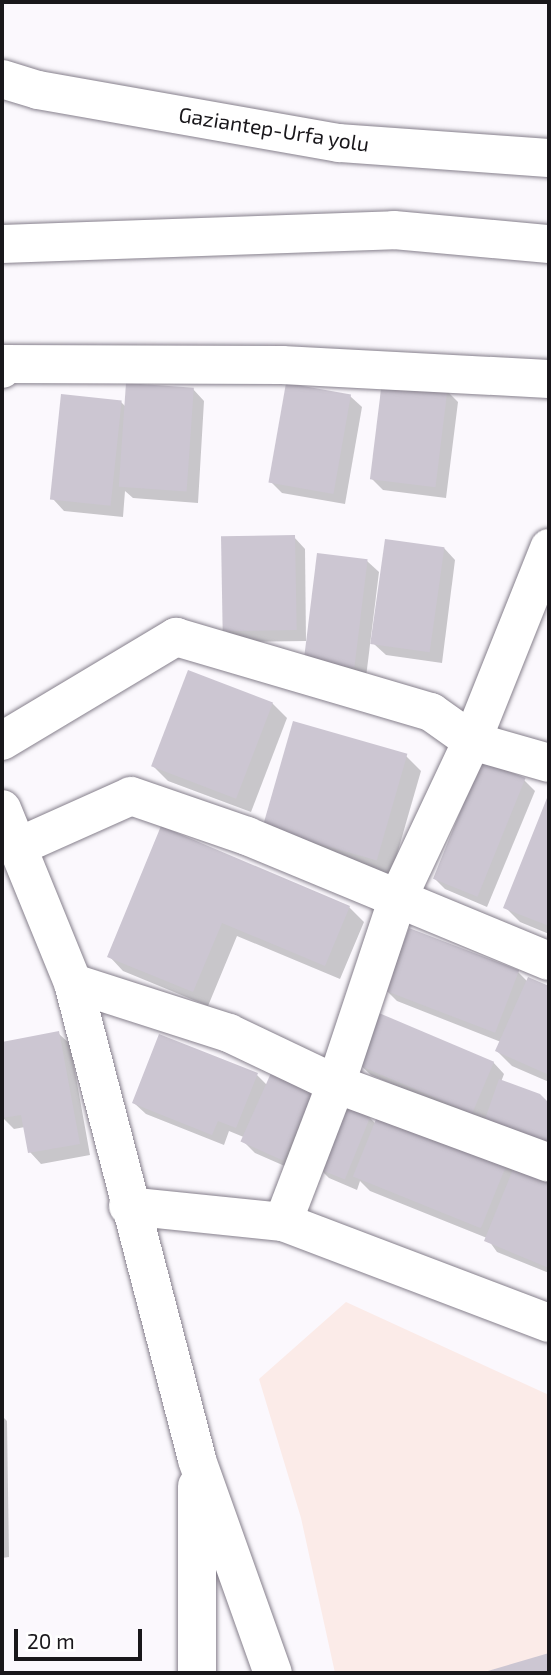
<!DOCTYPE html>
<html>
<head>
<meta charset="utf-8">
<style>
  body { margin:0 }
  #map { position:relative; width:551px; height:1675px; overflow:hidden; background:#fbf8fd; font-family:"Exo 2",sans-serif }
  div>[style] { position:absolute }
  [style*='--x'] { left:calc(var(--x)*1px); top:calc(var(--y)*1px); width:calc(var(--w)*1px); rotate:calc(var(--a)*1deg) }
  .education>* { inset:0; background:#fbebe8 }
  .shadow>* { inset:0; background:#0003 }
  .building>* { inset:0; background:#ccc6d2; transform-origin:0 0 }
  .roads { filter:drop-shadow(0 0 2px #86808c) drop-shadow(0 0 2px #86808c) }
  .minor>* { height:38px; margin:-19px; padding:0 19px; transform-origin:19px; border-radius:19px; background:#fff }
  .highway>* { height:38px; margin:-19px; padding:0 19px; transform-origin:19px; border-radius:19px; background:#fff }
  span { translate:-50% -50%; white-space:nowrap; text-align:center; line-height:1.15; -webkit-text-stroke:5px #fff; paint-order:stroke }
  .street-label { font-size:21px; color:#19171b }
  .frame { position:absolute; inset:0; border:4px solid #19171b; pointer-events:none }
  .scale { position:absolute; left:14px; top:1629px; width:128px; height:32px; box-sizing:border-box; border:4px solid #19171b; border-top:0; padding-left:9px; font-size:21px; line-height:24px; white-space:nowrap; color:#19171b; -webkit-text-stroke:5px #fff; paint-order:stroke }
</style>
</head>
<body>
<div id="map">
  <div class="education">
    <i style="clip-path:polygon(346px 1302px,549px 1395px,549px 1673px,335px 1673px,301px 1518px,259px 1379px)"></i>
  </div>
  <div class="shadow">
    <i style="clip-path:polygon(193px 389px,204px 401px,198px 503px,133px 498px,125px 491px,123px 517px,64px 511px,53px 499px,121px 402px,126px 407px)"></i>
    <i style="clip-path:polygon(447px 391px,458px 402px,446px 498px,383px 490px,372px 479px)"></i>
    <i style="clip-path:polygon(350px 396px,362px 407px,345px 504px,282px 493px,271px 482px)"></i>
    <i style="clip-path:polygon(294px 537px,305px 549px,306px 641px,236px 642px,225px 630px)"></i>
    <i style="clip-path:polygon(444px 548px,455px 560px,442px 663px,386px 655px,374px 644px)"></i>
    <i style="clip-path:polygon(367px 561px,379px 572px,366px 677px,307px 660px)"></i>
    <i style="clip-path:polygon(272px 703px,287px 718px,251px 812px,168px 781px,153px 766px)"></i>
    <i style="clip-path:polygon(406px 756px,421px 771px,391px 875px,279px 842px)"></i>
    <i style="clip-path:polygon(524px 780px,535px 791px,487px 907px,445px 889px,434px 878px)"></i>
    <i style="clip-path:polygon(549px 797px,549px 934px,520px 922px,505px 907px)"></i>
    <i style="clip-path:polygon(161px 829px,349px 907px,364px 922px,340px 979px,237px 936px,208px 1006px,123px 971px,109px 956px)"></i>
    <i style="clip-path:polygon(518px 972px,528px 982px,549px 988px,549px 1082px,512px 1066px,497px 1051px,501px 1042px,397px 1001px,386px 990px)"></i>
    <i style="clip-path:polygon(58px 1033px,70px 1044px,90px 1155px,41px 1164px,30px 1152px,25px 1127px,14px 1129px,3px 1118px,2px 1043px)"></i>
    <i style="clip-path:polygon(493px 1062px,504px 1074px,501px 1082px,539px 1096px,549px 1105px,549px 1154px,371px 1075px,359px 1064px)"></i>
    <i style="clip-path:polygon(257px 1075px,268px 1086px,313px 1094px,296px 1171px,255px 1153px,244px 1142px,246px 1138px,229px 1131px,224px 1145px,146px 1114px,134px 1103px)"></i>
    <i style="clip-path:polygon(370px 1118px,376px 1124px,549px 1178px,549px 1273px,497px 1252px,487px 1238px,370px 1191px,360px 1181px,357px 1190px,329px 1178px,318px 1167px)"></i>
    <i style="clip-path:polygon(2px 1416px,7px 1421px,9px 1557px,2px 1558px)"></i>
  </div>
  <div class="building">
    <i style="left:382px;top:381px;width:66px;height:99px;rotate:7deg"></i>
    <i style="left:126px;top:383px;width:68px;height:104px;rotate:4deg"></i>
    <i style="left:286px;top:383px;width:66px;height:101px;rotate:10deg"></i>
    <i style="left:61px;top:394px;width:61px;height:106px;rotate:6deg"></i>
    <i style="left:295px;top:535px;width:95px;height:74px;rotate:89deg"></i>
    <i style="left:385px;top:539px;width:60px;height:106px;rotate:8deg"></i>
    <i style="left:317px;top:553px;width:51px;height:109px;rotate:7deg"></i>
    <i style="left:188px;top:670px;width:91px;height:103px;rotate:21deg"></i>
    <i style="left:293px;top:721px;width:119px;height:111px;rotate:16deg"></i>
    <i style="left:481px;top:760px;width:48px;height:128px;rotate:22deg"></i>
    <i style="clip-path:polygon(549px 793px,549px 926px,503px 908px)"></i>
    <i style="clip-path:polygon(161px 826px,350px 906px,325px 966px,222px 923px,193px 992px,107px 957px)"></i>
    <i style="left:409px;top:928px;width:118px;height:67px;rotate:21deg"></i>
    <i style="clip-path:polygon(528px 977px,549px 986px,549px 1075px,495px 1051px)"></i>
    <i style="left:379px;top:1013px;width:125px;height:56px;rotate:23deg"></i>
    <i style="clip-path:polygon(59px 1031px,80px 1144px,28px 1153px,21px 1115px,2px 1118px,2px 1042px)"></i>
    <i style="clip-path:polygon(159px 1034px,258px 1073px,236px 1128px,218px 1121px,212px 1135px,132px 1103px)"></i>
    <i style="left:271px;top:1073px;width:47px;height:75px;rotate:24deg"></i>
    <i style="clip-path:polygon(499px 1079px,540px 1094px,549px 1103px,549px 1148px,483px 1125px)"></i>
    <i style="left:342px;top:1104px;width:31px;height:69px;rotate:22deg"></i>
    <i style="left:381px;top:1107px;width:138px;height:75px;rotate:22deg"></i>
    <i style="clip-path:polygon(516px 1162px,549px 1176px,549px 1268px,484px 1241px)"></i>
    <i style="clip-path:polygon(549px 1653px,549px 1673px,481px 1673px)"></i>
  </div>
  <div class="roads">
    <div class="minor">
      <i style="--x:2;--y:369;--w:5;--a:-79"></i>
      <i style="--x:3;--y:364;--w:279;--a:0.2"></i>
      <i style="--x:282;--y:365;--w:267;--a:3"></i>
      <i style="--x:2;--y:741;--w:203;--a:-30.9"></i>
      <i style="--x:176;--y:637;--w:266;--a:16.4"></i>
      <i style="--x:431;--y:712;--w:50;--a:35.3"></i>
      <i style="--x:472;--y:741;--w:80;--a:15.9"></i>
      <i style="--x:2;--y:809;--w:188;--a:67.8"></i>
      <i style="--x:73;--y:983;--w:493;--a:75.4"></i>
      <i style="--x:197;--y:1460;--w:226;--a:70.4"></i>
      <i style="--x:15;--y:848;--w:127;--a:-24.1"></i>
      <i style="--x:131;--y:796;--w:123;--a:19"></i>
      <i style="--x:247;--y:836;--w:327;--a:22.5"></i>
      <i style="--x:73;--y:983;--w:164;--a:17.8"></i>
      <i style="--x:229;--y:1033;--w:119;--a:25.5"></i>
      <i style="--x:336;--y:1084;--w:227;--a:20.3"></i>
      <i style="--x:128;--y:1206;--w:156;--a:5.9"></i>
      <i style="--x:283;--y:1222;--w:285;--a:20.8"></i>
      <i style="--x:283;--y:1222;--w:148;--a:-69"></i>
      <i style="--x:336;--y:1084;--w:196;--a:-71.6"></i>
      <i style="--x:398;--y:898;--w:174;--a:-64.8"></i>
      <i style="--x:472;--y:741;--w:208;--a:-68.2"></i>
      <i style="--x:197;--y:1673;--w:187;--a:-90"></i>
    </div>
    <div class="highway">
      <i style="--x:2;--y:79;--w:38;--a:17"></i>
      <i style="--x:38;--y:90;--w:306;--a:10"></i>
      <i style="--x:339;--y:143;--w:211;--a:4.1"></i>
      <i style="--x:2;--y:244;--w:392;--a:-2"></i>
      <i style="--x:394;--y:230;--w:156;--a:5.2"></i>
    </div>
  </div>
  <div class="street-label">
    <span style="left:274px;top:129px;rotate:9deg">Gaziantep-Urfa yolu</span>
  </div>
  <div class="frame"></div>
  <div class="scale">20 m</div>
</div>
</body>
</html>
